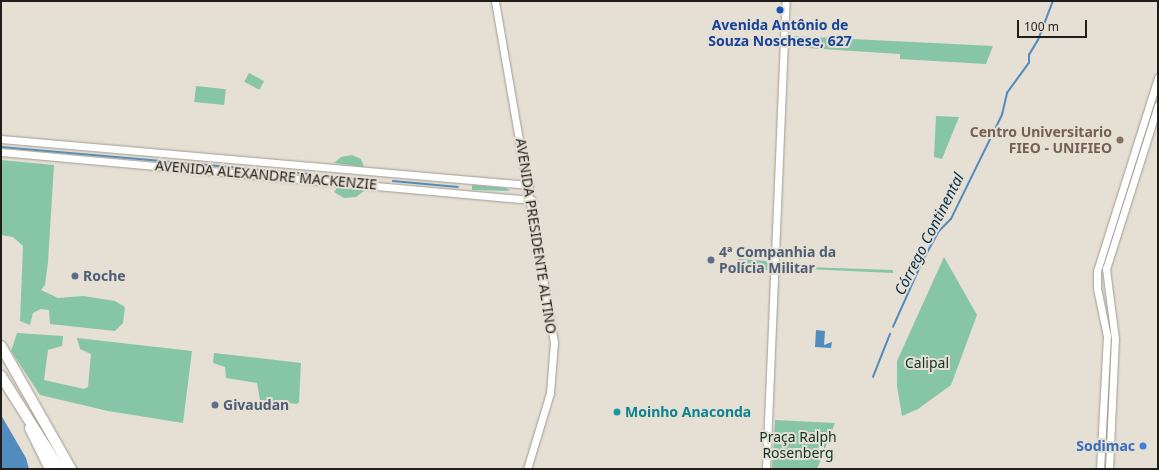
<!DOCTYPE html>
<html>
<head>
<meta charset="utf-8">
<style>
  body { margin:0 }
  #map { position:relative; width:1159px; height:470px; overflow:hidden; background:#e5dfd4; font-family:"Noto Sans",sans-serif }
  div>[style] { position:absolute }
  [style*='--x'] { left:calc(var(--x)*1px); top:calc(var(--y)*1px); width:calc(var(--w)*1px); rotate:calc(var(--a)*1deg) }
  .green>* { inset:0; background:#86c6a6; transform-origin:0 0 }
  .water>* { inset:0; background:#508cbe }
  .stream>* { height:1.5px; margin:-0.75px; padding:0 0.75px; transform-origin:0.75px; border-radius:0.75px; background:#508cbe }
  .roads { filter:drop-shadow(0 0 1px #a19c92) drop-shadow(0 0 1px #a19c92) }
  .secondary>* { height:7px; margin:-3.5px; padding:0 3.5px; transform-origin:3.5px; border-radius:3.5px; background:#fff }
  .highway>* { height:10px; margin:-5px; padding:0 5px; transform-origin:5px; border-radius:5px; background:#fff }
  .dots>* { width:11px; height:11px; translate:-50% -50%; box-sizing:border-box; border:2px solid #e5dfd4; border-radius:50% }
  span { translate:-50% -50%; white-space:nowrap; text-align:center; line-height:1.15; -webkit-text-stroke:4px #e5dfd4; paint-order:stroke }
  .transit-label { font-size:14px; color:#164399; font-weight:700 }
  .education-label { font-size:14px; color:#785e54; font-weight:700 }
  .right { translate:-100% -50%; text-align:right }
  .street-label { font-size:14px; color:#201e1a }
  .service-label { font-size:14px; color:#4e5e75; font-weight:700 }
  .left { translate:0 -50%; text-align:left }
  .park-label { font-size:14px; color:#0e3324 }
  .culture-label { font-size:14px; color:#0d838f; font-weight:700 }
  .shop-label { font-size:14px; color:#366cbe; font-weight:700 }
  .water-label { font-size:15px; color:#002e4f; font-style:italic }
  .frame { position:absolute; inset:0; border:2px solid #201e1a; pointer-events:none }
  .scale { position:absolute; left:1017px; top:20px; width:70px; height:18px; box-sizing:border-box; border:2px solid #201e1a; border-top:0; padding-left:5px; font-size:12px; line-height:14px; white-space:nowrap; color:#201e1a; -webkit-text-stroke:3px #e5dfd4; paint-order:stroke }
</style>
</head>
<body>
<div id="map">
  <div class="green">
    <i style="clip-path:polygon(792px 36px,993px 46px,986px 64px,900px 59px,900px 54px,791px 47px)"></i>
    <i style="left:249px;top:73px;width:17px;height:10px;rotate:28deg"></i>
    <i style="left:196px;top:86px;width:30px;height:16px;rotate:6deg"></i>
    <i style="clip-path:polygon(936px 116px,959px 117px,942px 159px,934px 157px)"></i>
    <i style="clip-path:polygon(352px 155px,361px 159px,364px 167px,334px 163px,341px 157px)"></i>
    <i style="clip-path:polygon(1px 160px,54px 165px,48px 262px,45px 285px,41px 290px,58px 298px,83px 296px,115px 301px,125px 307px,123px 323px,115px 331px,50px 324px,49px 310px,41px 309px,33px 313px,30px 325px,20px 321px,23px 246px,13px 237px,1px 235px)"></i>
    <i style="clip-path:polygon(472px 185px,506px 188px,510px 191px,472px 190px)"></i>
    <i style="clip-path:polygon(337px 188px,363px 190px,364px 191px,356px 197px,344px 198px,334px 192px)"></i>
    <i style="clip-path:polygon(944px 257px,977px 315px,951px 385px,918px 409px,902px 416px,897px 386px,897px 361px)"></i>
    <i style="left:738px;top:259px;width:30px;height:9px;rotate:4deg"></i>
    <i style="clip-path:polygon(806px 267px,893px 270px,893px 273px,806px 269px)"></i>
    <i style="clip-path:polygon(17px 333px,63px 336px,62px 346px,48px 350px,44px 380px,84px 389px,88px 387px,91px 354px,80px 349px,77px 338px,192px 351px,183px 423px,108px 411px,40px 395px,11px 351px)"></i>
    <i style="clip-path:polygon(214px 353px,301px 363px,299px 402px,297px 404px,260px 400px,257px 383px,226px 378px,225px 367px,213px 363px)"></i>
    <i style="clip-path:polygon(775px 420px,835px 423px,817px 469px,772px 469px)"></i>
  </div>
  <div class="water">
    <i style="clip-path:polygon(816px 330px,825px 331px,824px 345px,832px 342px,831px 348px,815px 347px)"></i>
    <i style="clip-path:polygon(1px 415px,26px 458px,29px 469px,1px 469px)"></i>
  </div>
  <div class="stream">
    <i style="--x:1;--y:147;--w:312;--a:5"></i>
    <i style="--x:333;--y:177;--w:30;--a:4"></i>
    <i style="--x:393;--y:181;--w:65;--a:5.3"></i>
    <i style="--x:893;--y:327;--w:73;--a:-65.9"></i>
    <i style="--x:923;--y:260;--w:33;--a:-61"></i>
    <i style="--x:939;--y:231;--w:17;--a:-45"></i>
    <i style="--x:951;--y:219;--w:116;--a:-63.9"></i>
    <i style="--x:1002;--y:115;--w:23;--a:-77"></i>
    <i style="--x:1007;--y:93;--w:37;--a:-54"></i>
    <i style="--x:1029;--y:63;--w:8;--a:-90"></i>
    <i style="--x:1029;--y:55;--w:17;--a:-59"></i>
    <i style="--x:1038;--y:40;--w:42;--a:-69"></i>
    <i style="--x:873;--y:377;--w:46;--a:-68.4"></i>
  </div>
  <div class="roads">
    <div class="secondary">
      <i style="--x:495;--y:1;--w:346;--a:80.2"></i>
      <i style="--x:554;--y:342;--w:51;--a:94.5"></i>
      <i style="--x:550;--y:393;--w:79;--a:106.8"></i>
      <i style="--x:1;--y:139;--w:530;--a:4.98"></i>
      <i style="--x:1;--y:152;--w:533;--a:5.17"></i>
      <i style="--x:766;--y:469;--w:468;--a:-87.6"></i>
      <i style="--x:1100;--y:469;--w:133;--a:-87"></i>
      <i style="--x:1107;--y:336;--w:49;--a:-101.8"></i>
      <i style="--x:1097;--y:288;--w:17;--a:-90"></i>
      <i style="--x:1097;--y:271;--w:203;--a:-72.5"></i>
      <i style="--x:1109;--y:469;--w:130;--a:-87.4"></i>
      <i style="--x:1115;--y:339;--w:71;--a:-97.3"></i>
      <i style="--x:1106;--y:269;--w:172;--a:-72.4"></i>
    </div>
    <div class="highway">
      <i style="--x:1;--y:346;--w:142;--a:60.4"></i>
      <i style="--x:1;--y:376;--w:110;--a:57.6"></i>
      <i style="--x:30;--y:428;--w:46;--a:64"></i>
    </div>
  </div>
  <div class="dots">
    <i style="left:780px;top:10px;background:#1a4fb4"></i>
    <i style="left:1120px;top:140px;background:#8d6e63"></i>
    <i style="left:711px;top:260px;background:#5c6f8a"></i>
    <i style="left:75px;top:276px;background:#5c6f8a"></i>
    <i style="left:215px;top:405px;background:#5c6f8a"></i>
    <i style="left:617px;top:412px;background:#0f9aa8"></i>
    <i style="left:1143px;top:446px;background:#3f7fe0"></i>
  </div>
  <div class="transit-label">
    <span style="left:780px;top:33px">Avenida Antônio de<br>Souza Noschese, 627</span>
  </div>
  <div class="education-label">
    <span class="right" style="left:1112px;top:140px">Centro Universitario<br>FIEO - UNIFIEO</span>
  </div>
  <div class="street-label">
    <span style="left:266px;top:175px;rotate:5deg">AVENIDA ALEXANDRE MACKENZIE</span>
    <span style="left:536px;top:236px;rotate:81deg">AVENIDA PRESIDENTE ALTINO</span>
  </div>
  <div class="service-label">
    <span class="left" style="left:719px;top:260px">4ª Companhia da<br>Polícia Militar</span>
    <span class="left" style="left:83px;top:276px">Roche</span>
    <span class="left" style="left:223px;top:405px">Givaudan</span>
  </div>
  <div class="park-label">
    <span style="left:927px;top:363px">Calipal</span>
    <span style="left:798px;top:445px">Praça Ralph<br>Rosenberg</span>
  </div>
  <div class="culture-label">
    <span class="left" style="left:625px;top:412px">Moinho Anaconda</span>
  </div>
  <div class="shop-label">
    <span class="right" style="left:1135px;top:446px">Sodimac</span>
  </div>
  <div class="water-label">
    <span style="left:929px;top:234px;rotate:-63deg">Córrego Continental</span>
  </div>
  <div class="frame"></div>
  <div class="scale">100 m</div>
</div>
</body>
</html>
